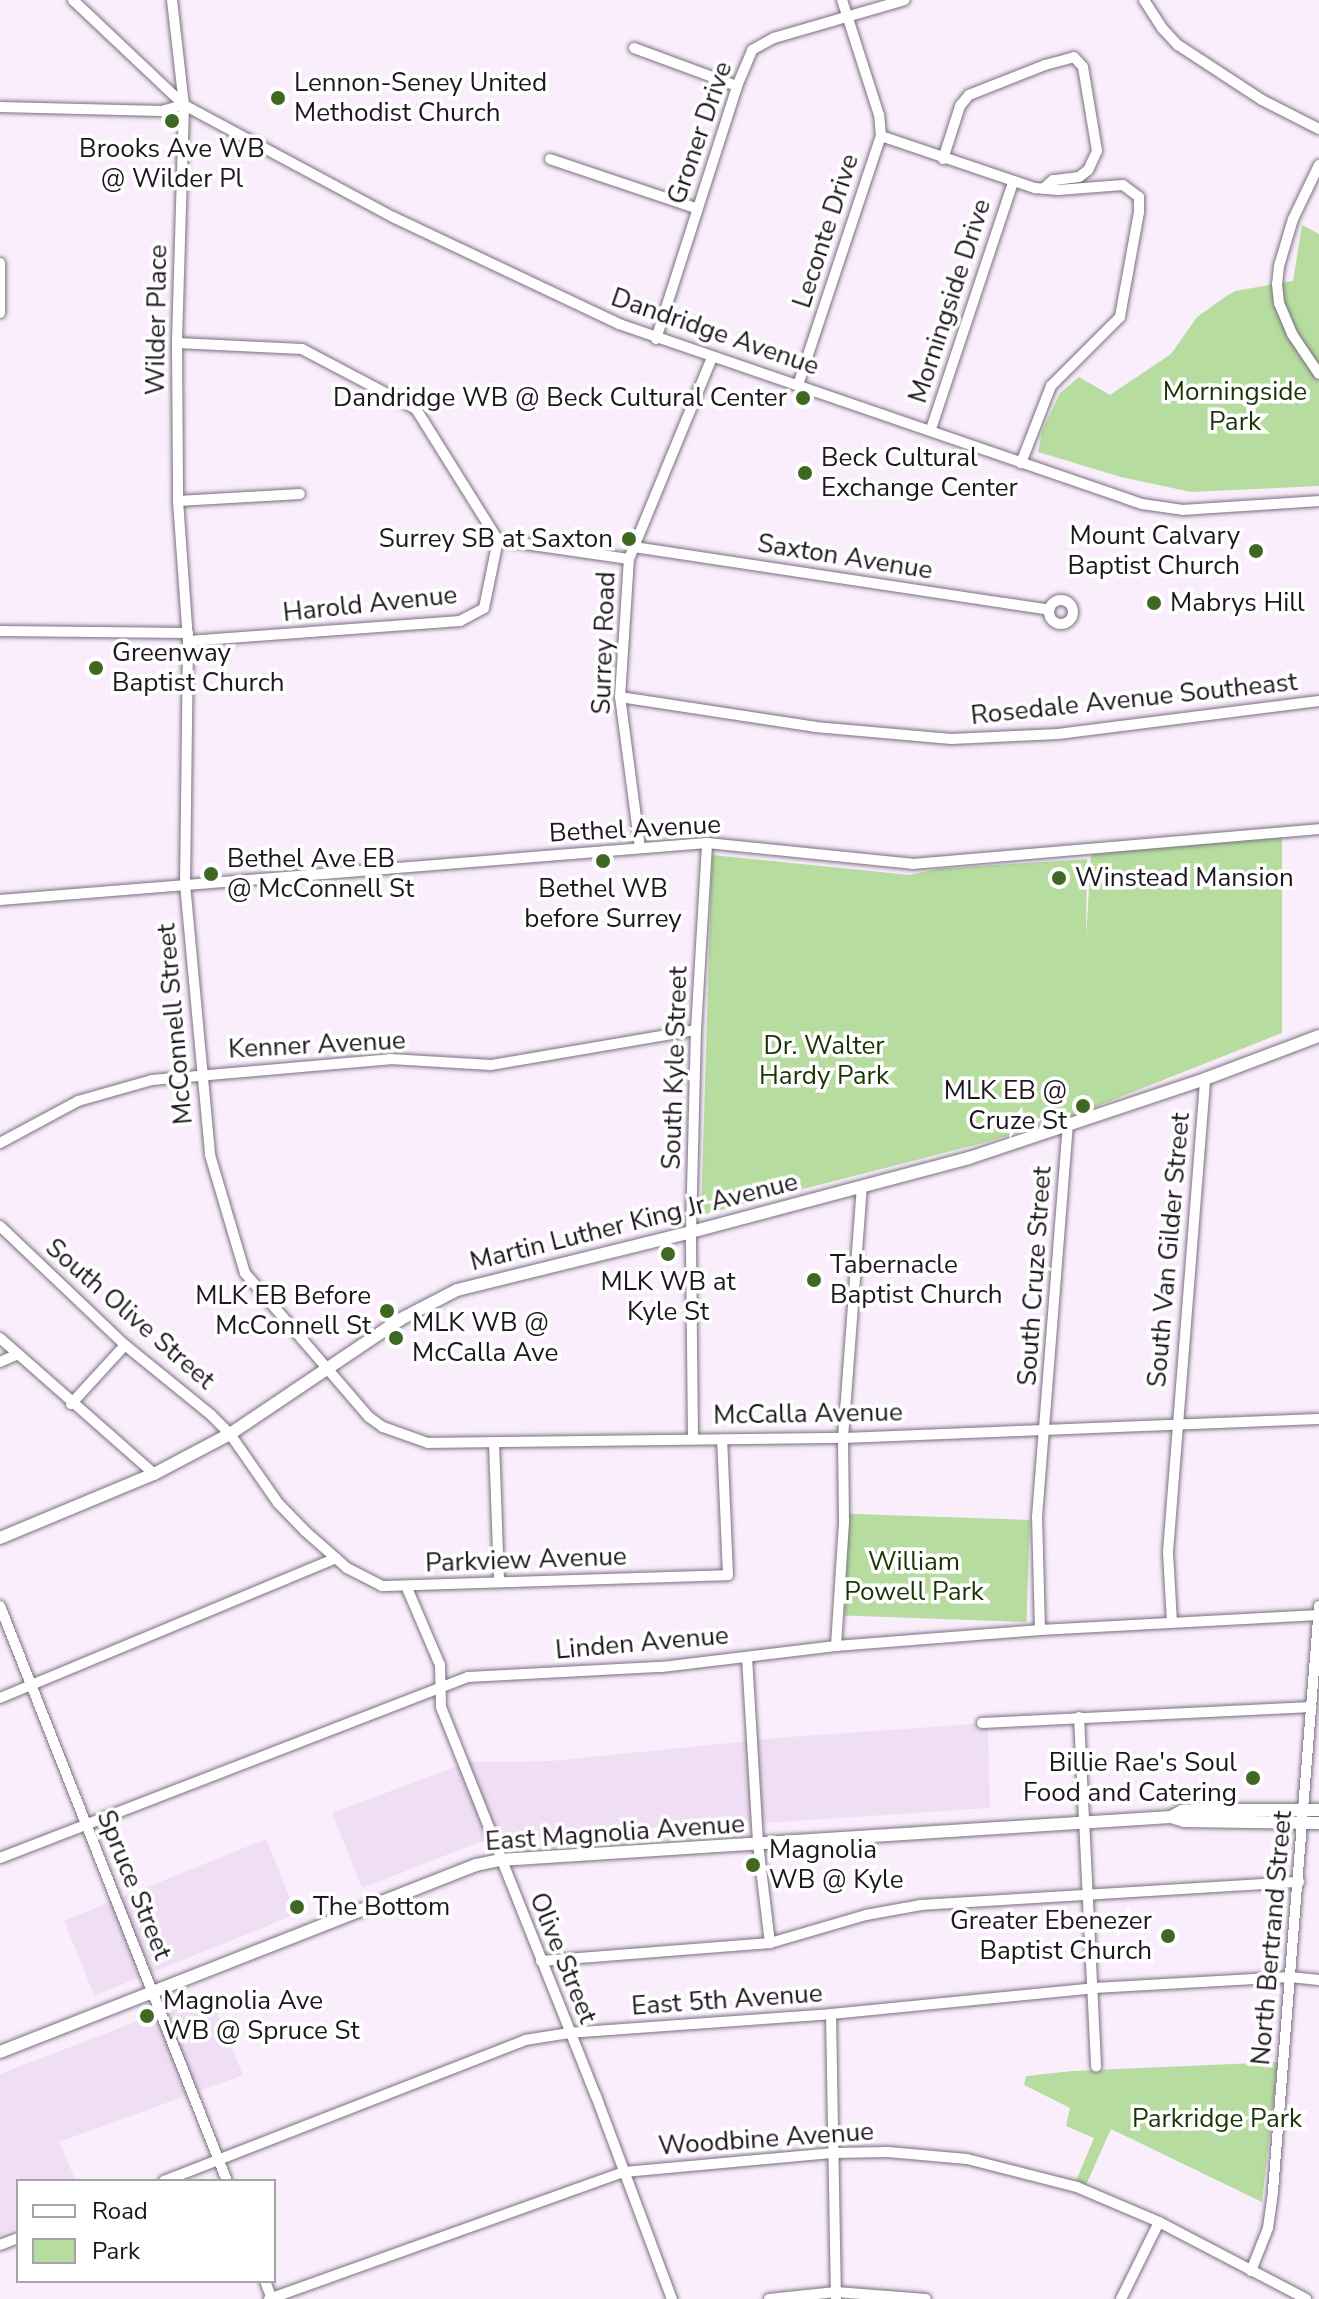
<!DOCTYPE html>
<html>
<head>
<meta charset="utf-8">
<style>
  body { margin:0 }
  #map { position:relative; width:1319px; height:2299px; overflow:hidden; background:#faeefd; font-family:"Nunito Sans",sans-serif }
  div>[style] { position:absolute }
  [style*='--x'] { left:calc(var(--x)*1px); top:calc(var(--y)*1px); width:calc(var(--w)*1px); rotate:calc(var(--a)*1deg) }
  .built>* { inset:0; background:#f0dff4; transform-origin:0 0 }
  .green>* { inset:0; background:#b6dd9f; transform-origin:0 0 }
  .roads { filter:drop-shadow(0 0 2px #7a707d) drop-shadow(0 0 2px #7a707d) }
  .minor>* { height:10px; margin:-5px; padding:0 5px; transform-origin:5px; border-radius:5px; background:#fff }
  .minor>.ring { margin:-5px; padding:0; box-sizing:content-box; background:none; border:10px solid #fff; border-radius:50% }
  .major>* { height:12px; margin:-6px; padding:0 6px; transform-origin:6px; border-radius:6px; background:#fff }
  .dots>* { width:22px; height:22px; translate:-50% -50%; box-sizing:border-box; border:4px solid #fff; border-radius:50% }
  span { translate:-50% -50%; white-space:nowrap; text-align:center; line-height:1.15; -webkit-text-stroke:7px #fff; paint-order:stroke }
  .poi-label { font-size:26px; color:#1c181d }
  .left { translate:0 -50%; text-align:left }
  .right { translate:-100% -50%; text-align:right }
  .street-label { font-size:26px; color:#1c181d }
  .park-label { font-size:26px; color:#1a3402 }
  .legend { position:absolute; left:16px; top:2179px; width:260px; height:104px; box-sizing:border-box; background:#fff; border:2px solid #a4a3a5; margin:0; padding:10px 14px; list-style:none; font-size:24px; color:#1c181d }
  .legend li { display:flex; align-items:center; gap:16px; height:40px }
  .legend b { width:40px; border:2px solid #a4a3a5 }
</style>
</head>
<body>
<div id="map">
  <div class="built">
    <i style="clip-path:polygon(988px 1723px,990px 1808px,480px 1842px,362px 1888px,332px 1813px,468px 1762px,550px 1761px,788px 1737px)"></i>
    <i style="left:266px;top:1839px;width:81px;height:218px;rotate:68deg"></i>
    <i style="clip-path:polygon(209px 1992px,243px 2075px,59px 2142px,76px 2181px,18px 2181px,18px 2228px,0 2235px,0 2074px,148px 2017px,166px 2006px,170px 2007px)"></i>
  </div>
  <div class="green">
    <i style="clip-path:polygon(1302px 225px,1319px 234px,1319px 486px,1191px 492px,1121px 477px,1038px 452px,1042px 431px,1060px 393px,1079px 377px,1110px 395px,1171px 354px,1197px 317px,1225px 297px,1235px 291px,1293px 281px)"></i>
    <i style="clip-path:polygon(1282px 832px,1282px 1033px,1072px 1116px,983px 1143px,701px 1215px,712px 855px,910px 875px,937px 869px,1087px 859px,1086px 939px,1091px 855px)"></i>
    <i style="left:1030px;top:1520px;width:102px;height:182px;rotate:92deg"></i>
    <i style="clip-path:polygon(1278px 2062px,1262px 2202px,1111px 2129px,1086px 2185px,1076px 2181px,1094px 2138px,1066px 2126px,1070px 2108px,1024px 2085px,1026px 2076px,1073px 2071px)"></i>
  </div>
  <div class="roads">
    <div class="minor">
      <i style="--x:73;--y:0;--w:153;--a:43.4"></i>
      <i style="--x:184;--y:105;--w:239;--a:28.2"></i>
      <i style="--x:395;--y:218;--w:248;--a:25.3"></i>
      <i style="--x:619;--y:324;--w:553;--a:18.99"></i>
      <i style="--x:1142;--y:504;--w:41;--a:8.3"></i>
      <i style="--x:1183;--y:510;--w:136;--a:-3.8"></i>
      <i style="--x:172;--y:0;--w:106;--a:83.5"></i>
      <i style="--x:184;--y:105;--w:238;--a:91.7"></i>
      <i style="--x:177;--y:343;--w:158;--a:89.6"></i>
      <i style="--x:178;--y:501;--w:140;--a:85.9"></i>
      <i style="--x:188;--y:641;--w:243;--a:90.7"></i>
      <i style="--x:185;--y:884;--w:272;--a:84.7"></i>
      <i style="--x:210;--y:1155;--w:123;--a:73.5"></i>
      <i style="--x:245;--y:1273;--w:190;--a:49.3"></i>
      <i style="--x:369;--y:1417;--w:17;--a:36"></i>
      <i style="--x:383;--y:1427;--w:48;--a:19.6"></i>
      <i style="--x:428;--y:1443;--w:415;--a:-0.7"></i>
      <i style="--x:843;--y:1438;--w:476;--a:-2.3"></i>
      <i style="--x:1144;--y:0;--w:33;--a:57"></i>
      <i style="--x:1162;--y:28;--w:23;--a:47"></i>
      <i style="--x:1178;--y:45;--w:100;--a:33.2"></i>
      <i style="--x:1262;--y:100;--w:64;--a:27"></i>
      <i style="--x:634;--y:48;--w:110;--a:20.3"></i>
      <i style="--x:0;--y:107;--w:161;--a:1.4"></i>
      <i style="--x:161;--y:111;--w:24;--a:-15"></i>
      <i style="--x:881;--y:136;--w:163;--a:18.7"></i>
      <i style="--x:1035;--y:188;--w:23;--a:5"></i>
      <i style="--x:1058;--y:190;--w:65;--a:-4.4"></i>
      <i style="--x:1123;--y:185;--w:20;--a:37"></i>
      <i style="--x:1139;--y:197;--w:15;--a:90"></i>
      <i style="--x:1139;--y:212;--w:107;--a:100.3"></i>
      <i style="--x:1120;--y:317;--w:98;--a:135"></i>
      <i style="--x:1051;--y:386;--w:83;--a:111.3"></i>
      <i style="--x:550;--y:159;--w:154;--a:18.6"></i>
      <i style="--x:943;--y:159;--w:56;--a:-72.2"></i>
      <i style="--x:960;--y:106;--w:14;--a:-51"></i>
      <i style="--x:969;--y:95;--w:82;--a:-21.5"></i>
      <i style="--x:1045;--y:65;--w:30;--a:-15"></i>
      <i style="--x:1074;--y:57;--w:13;--a:48"></i>
      <i style="--x:1083;--y:67;--w:85;--a:80.5"></i>
      <i style="--x:1097;--y:151;--w:21;--a:115"></i>
      <i style="--x:1088;--y:170;--w:11;--a:142"></i>
      <i style="--x:1079;--y:177;--w:26;--a:173"></i>
      <i style="--x:1053;--y:180;--w:13;--a:138"></i>
      <i style="--x:1319;--y:165;--w:60;--a:115.7"></i>
      <i style="--x:1293;--y:219;--w:49;--a:106.6"></i>
      <i style="--x:1279;--y:266;--w:18;--a:96"></i>
      <i style="--x:1277;--y:284;--w:19;--a:84"></i>
      <i style="--x:1279;--y:303;--w:34;--a:67"></i>
      <i style="--x:1292;--y:334;--w:48;--a:56"></i>
      <i style="--x:0;--y:263;--w:50;--a:90"></i>
      <i style="--x:656;--y:339;--w:266;--a:-72.2"></i>
      <i style="--x:737;--y:86;--w:39;--a:-67"></i>
      <i style="--x:752;--y:50;--w:25;--a:-29"></i>
      <i style="--x:774;--y:38;--w:136;--a:-16.2"></i>
      <i style="--x:177;--y:343;--w:125;--a:2.7"></i>
      <i style="--x:302;--y:349;--w:129;--a:27.8"></i>
      <i style="--x:416;--y:409;--w:155;--a:58"></i>
      <i style="--x:498;--y:540;--w:132;--a:8.3"></i>
      <i style="--x:798;--y:385;--w:262;--a:-71.6"></i>
      <i style="--x:881;--y:136;--w:21;--a:-95"></i>
      <i style="--x:879;--y:115;--w:121;--a:-107.8"></i>
      <i style="--x:931;--y:429;--w:260;--a:-71.6"></i>
      <i style="--x:178;--y:501;--w:122;--a:-3.3"></i>
      <i style="--x:634;--y:547;--w:420;--a:8.6"></i>
      <i class="ring" style="left:1049px;top:600px;width:14px;height:14px"></i>
      <i style="--x:0;--y:631;--w:188;--a:0.6"></i>
      <i style="--x:188;--y:641;--w:273;--a:-4.2"></i>
      <i style="--x:460;--y:621;--w:27;--a:-28"></i>
      <i style="--x:484;--y:608;--w:69;--a:-78.4"></i>
      <i style="--x:620;--y:697;--w:197;--a:8.7"></i>
      <i style="--x:815;--y:727;--w:137;--a:5"></i>
      <i style="--x:951;--y:739;--w:107;--a:-2.7"></i>
      <i style="--x:1058;--y:734;--w:263;--a:-7.2"></i>
      <i style="--x:640;--y:848;--w:152;--a:-97.5"></i>
      <i style="--x:620;--y:697;--w:138;--a:-86.3"></i>
      <i style="--x:629;--y:559;--w:217;--a:-67.6"></i>
      <i style="--x:0;--y:900;--w:709;--a:-4.61"></i>
      <i style="--x:707;--y:843;--w:206;--a:5.8"></i>
      <i style="--x:912;--y:864;--w:409;--a:-4.9"></i>
      <i style="--x:0;--y:1143;--w:89;--a:-28.3"></i>
      <i style="--x:78;--y:1101;--w:77;--a:-15.8"></i>
      <i style="--x:152;--y:1080;--w:239;--a:-5"></i>
      <i style="--x:390;--y:1059;--w:101;--a:3.4"></i>
      <i style="--x:491;--y:1065;--w:208;--a:-9.7"></i>
      <i style="--x:0;--y:1226;--w:173;--a:43.6"></i>
      <i style="--x:125;--y:1345;--w:111;--a:39.1"></i>
      <i style="--x:211;--y:1415;--w:27;--a:45"></i>
      <i style="--x:230;--y:1434;--w:84;--a:55.2"></i>
      <i style="--x:278;--y:1503;--w:39;--a:46"></i>
      <i style="--x:305;--y:1531;--w:56;--a:41.4"></i>
      <i style="--x:347;--y:1568;--w:39;--a:27"></i>
      <i style="--x:382;--y:1586;--w:346;--a:-1.8"></i>
      <i style="--x:728;--y:1575;--w:135;--a:-92.5"></i>
      <i style="--x:0;--y:1338;--w:205;--a:41.4"></i>
      <i style="--x:0;--y:1362;--w:20;--a:-24"></i>
      <i style="--x:71;--y:1404;--w:80;--a:-47.5"></i>
      <i style="--x:693;--y:1438;--w:206;--a:-90.6"></i>
      <i style="--x:691;--y:1232;--w:202;--a:-88.6"></i>
      <i style="--x:696;--y:1030;--w:187;--a:-86.6"></i>
      <i style="--x:494;--y:1443;--w:138;--a:87.9"></i>
      <i style="--x:407;--y:1588;--w:84;--a:66.8"></i>
      <i style="--x:440;--y:1665;--w:42;--a:88.6"></i>
      <i style="--x:441;--y:1707;--w:419;--a:68.3"></i>
      <i style="--x:596;--y:2096;--w:217;--a:69.5"></i>
      <i style="--x:0;--y:1606;--w:618;--a:68.46"></i>
      <i style="--x:1172;--y:1622;--w:70;--a:-93.3"></i>
      <i style="--x:1168;--y:1552;--w:474;--a:-85.5"></i>
      <i style="--x:1040;--y:1630;--w:113;--a:-91.5"></i>
      <i style="--x:1037;--y:1517;--w:392;--a:-85.5"></i>
      <i style="--x:836;--y:1646;--w:125;--a:-86.3"></i>
      <i style="--x:844;--y:1521;--w:83;--a:-90.7"></i>
      <i style="--x:843;--y:1438;--w:253;--a:-85.7"></i>
      <i style="--x:747;--y:1657;--w:187;--a:86.6"></i>
      <i style="--x:758;--y:1844;--w:100;--a:83.1"></i>
      <i style="--x:0;--y:1698;--w:364;--a:-22.6"></i>
      <i style="--x:1079;--y:1717;--w:350;--a:87.2"></i>
      <i style="--x:982;--y:1723;--w:330;--a:-2.8"></i>
      <i style="--x:0;--y:1858;--w:502;--a:-21.14"></i>
      <i style="--x:468;--y:1677;--w:194;--a:-3"></i>
      <i style="--x:662;--y:1667;--w:175;--a:-6.9"></i>
      <i style="--x:836;--y:1646;--w:205;--a:-4.5"></i>
      <i style="--x:1040;--y:1630;--w:279;--a:-3.1"></i>
      <i style="--x:541;--y:1961;--w:230;--a:-4.5"></i>
      <i style="--x:770;--y:1943;--w:100;--a:-16.3"></i>
      <i style="--x:866;--y:1915;--w:56;--a:-10.3"></i>
      <i style="--x:921;--y:1905;--w:379;--a:-3.5"></i>
      <i style="--x:831;--y:2014;--w:285;--a:89"></i>
      <i style="--x:164;--y:2181;--w:388;--a:-21.3"></i>
      <i style="--x:525;--y:2040;--w:45;--a:-9"></i>
      <i style="--x:569;--y:2033;--w:263;--a:-4.1"></i>
      <i style="--x:831;--y:2014;--w:264;--a:-5.6"></i>
      <i style="--x:1094;--y:1988;--w:196;--a:-3.2"></i>
      <i style="--x:1290;--y:1977;--w:29;--a:6"></i>
      <i style="--x:0;--y:2245;--w:19;--a:-21"></i>
      <i style="--x:1251;--y:2271;--w:46;--a:-68.4"></i>
      <i style="--x:1268;--y:2228;--w:37;--a:-82"></i>
      <i style="--x:1273;--y:2191;--w:587;--a:-85.5"></i>
      <i style="--x:265;--y:2281;--w:19;--a:69"></i>
      <i style="--x:269;--y:2299;--w:377;--a:-19.7"></i>
      <i style="--x:624;--y:2172;--w:211;--a:-5.2"></i>
      <i style="--x:834;--y:2153;--w:54;--a:-1.1"></i>
      <i style="--x:888;--y:2152;--w:79;--a:5.1"></i>
      <i style="--x:967;--y:2159;--w:114;--a:14.3"></i>
      <i style="--x:1077;--y:2187;--w:89;--a:23.1"></i>
      <i style="--x:1159;--y:2222;--w:166;--a:27.6"></i>
      <i style="--x:769;--y:2299;--w:67;--a:-6"></i>
      <i style="--x:836;--y:2292;--w:90;--a:4.4"></i>
      <i style="--x:1121;--y:2299;--w:86;--a:-63.7"></i>
    </div>
    <div class="major">
      <i style="--x:0;--y:1538;--w:167;--a:-22.6"></i>
      <i style="--x:154;--y:1474;--w:86;--a:-27.8"></i>
      <i style="--x:230;--y:1434;--w:206;--a:-33.9"></i>
      <i style="--x:401;--y:1319;--w:63;--a:-27.4"></i>
      <i style="--x:457;--y:1290;--w:241;--a:-13.9"></i>
      <i style="--x:691;--y:1232;--w:288;--a:-14.9"></i>
      <i style="--x:969;--y:1158;--w:249;--a:-18.5"></i>
      <i style="--x:1205;--y:1079;--w:122;--a:-20.7"></i>
      <i style="--x:1171;--y:1817;--w:13;--a:-29"></i>
      <i style="--x:1182;--y:1811;--w:15;--a:-4"></i>
      <i style="--x:1197;--y:1810;--w:122;--a:0"></i>
      <i style="--x:0;--y:2052;--w:511;--a:-21.45"></i>
      <i style="--x:476;--y:1865;--w:25;--a:-12"></i>
      <i style="--x:500;--y:1860;--w:672;--a:-3.67"></i>
      <i style="--x:1171;--y:1817;--w:14;--a:17"></i>
      <i style="--x:1184;--y:1821;--w:135;--a:0.8"></i>
    </div>
  </div>
  <div class="dots">
    <i style="left:278px;top:98px;background:#416823"></i>
    <i style="left:172px;top:121px;background:#416823"></i>
    <i style="left:803px;top:398px;background:#416823"></i>
    <i style="left:805px;top:473px;background:#416823"></i>
    <i style="left:629px;top:539px;background:#416823"></i>
    <i style="left:1256px;top:551px;background:#416823"></i>
    <i style="left:1154px;top:603px;background:#416823"></i>
    <i style="left:96px;top:668px;background:#416823"></i>
    <i style="left:603px;top:861px;background:#416823"></i>
    <i style="left:211px;top:874px;background:#416823"></i>
    <i style="left:1059px;top:878px;background:#416823"></i>
    <i style="left:1083px;top:1106px;background:#416823"></i>
    <i style="left:668px;top:1254px;background:#416823"></i>
    <i style="left:814px;top:1280px;background:#416823"></i>
    <i style="left:387px;top:1311px;background:#416823"></i>
    <i style="left:396px;top:1338px;background:#416823"></i>
    <i style="left:1253px;top:1778px;background:#416823"></i>
    <i style="left:753px;top:1865px;background:#416823"></i>
    <i style="left:297px;top:1907px;background:#416823"></i>
    <i style="left:1168px;top:1936px;background:#416823"></i>
    <i style="left:147px;top:2016px;background:#416823"></i>
  </div>
  <div class="poi-label">
    <span class="left" style="left:294px;top:98px">Lennon-Seney United<br>Methodist Church</span>
    <span style="left:172px;top:164px">Brooks Ave WB<br>@ Wilder Pl</span>
    <span class="right" style="left:787px;top:398px">Dandridge WB @ Beck Cultural Center</span>
    <span class="left" style="left:821px;top:473px">Beck Cultural<br>Exchange Center</span>
    <span class="right" style="left:1240px;top:551px">Mount Calvary<br>Baptist Church</span>
    <span class="right" style="left:613px;top:539px">Surrey SB at Saxton</span>
    <span class="left" style="left:1170px;top:603px">Mabrys Hill</span>
    <span class="left" style="left:112px;top:668px">Greenway<br>Baptist Church</span>
    <span class="left" style="left:227px;top:874px">Bethel Ave EB<br>@ McConnell St</span>
    <span class="left" style="left:1075px;top:878px">Winstead Mansion</span>
    <span style="left:603px;top:904px">Bethel WB<br>before Surrey</span>
    <span class="right" style="left:1067px;top:1106px">MLK EB @<br>Cruze St</span>
    <span class="left" style="left:830px;top:1280px">Tabernacle<br>Baptist Church</span>
    <span style="left:668px;top:1297px">MLK WB at<br>Kyle St</span>
    <span class="right" style="left:371px;top:1311px">MLK EB Before<br>McConnell St</span>
    <span class="left" style="left:412px;top:1338px">MLK WB @<br>McCalla Ave</span>
    <span class="right" style="left:1237px;top:1778px">Billie Rae's Soul<br>Food and Catering</span>
    <span class="left" style="left:769px;top:1865px">Magnolia<br>WB @ Kyle</span>
    <span class="left" style="left:313px;top:1907px">The Bottom</span>
    <span class="right" style="left:1152px;top:1936px">Greater Ebenezer<br>Baptist Church</span>
    <span class="left" style="left:163px;top:2016px">Magnolia Ave<br>WB @ Spruce St</span>
  </div>
  <div class="street-label">
    <span style="left:700px;top:133px;rotate:-71deg">Groner Drive</span>
    <span style="left:826px;top:231px;rotate:-72deg">Leconte Drive</span>
    <span style="left:950px;top:301px;rotate:-72deg">Morningside Drive</span>
    <span style="left:157px;top:320px;rotate:-89deg">Wilder Place</span>
    <span style="left:715px;top:332px;rotate:19deg">Dandridge Avenue</span>
    <span style="left:845px;top:557px;rotate:9deg">Saxton Avenue</span>
    <span style="left:370px;top:604px;rotate:-6deg">Harold Avenue</span>
    <span style="left:604px;top:643px;rotate:-88deg">Surrey Road</span>
    <span style="left:1134px;top:699px;rotate:-6deg">Rosedale Avenue Southeast</span>
    <span style="left:635px;top:829px;rotate:-3deg">Bethel Avenue</span>
    <span style="left:175px;top:1024px;rotate:-95deg">McConnell Street</span>
    <span style="left:317px;top:1045px;rotate:-3deg">Kenner Avenue</span>
    <span style="left:675px;top:1068px;rotate:-88deg">South Kyle Street</span>
    <span style="left:634px;top:1222px;rotate:-14deg">Martin Luther King Jr Avenue</span>
    <span style="left:1169px;top:1250px;rotate:-85deg">South Van Gilder Street</span>
    <span style="left:1035px;top:1276px;rotate:-86deg">South Cruze Street</span>
    <span style="left:130px;top:1314px;rotate:41deg">South Olive Street</span>
    <span style="left:808px;top:1414px;rotate:-1deg">McCalla Avenue</span>
    <span style="left:526px;top:1560px;rotate:-2deg">Parkview Avenue</span>
    <span style="left:642px;top:1643px;rotate:-5deg">Linden Avenue</span>
    <span style="left:615px;top:1833px;rotate:-4deg">East Magnolia Avenue</span>
    <span style="left:134px;top:1885px;rotate:68deg">Spruce Street</span>
    <span style="left:1272px;top:1938px;rotate:-85deg">North Bertrand Street</span>
    <span style="left:563px;top:1958px;rotate:68deg">Olive Street</span>
    <span style="left:727px;top:2000px;rotate:-4deg">East 5th Avenue</span>
    <span style="left:766px;top:2139px;rotate:-4deg">Woodbine Avenue</span>
  </div>
  <div class="park-label">
    <span style="left:1235px;top:407px">Morningside<br>Park</span>
    <span style="left:824px;top:1061px">Dr. Walter<br>Hardy Park</span>
    <span style="left:914px;top:1577px">William<br>Powell Park</span>
    <span style="left:1217px;top:2119px">Parkridge Park</span>
  </div>
  <ul class="legend">
  <li><b style="height:10px;background:#fff"></b>Road</li>
  <li><b style="height:22px;background:#b6dd9f"></b>Park</li>
  </ul>
</div>
</body>
</html>
